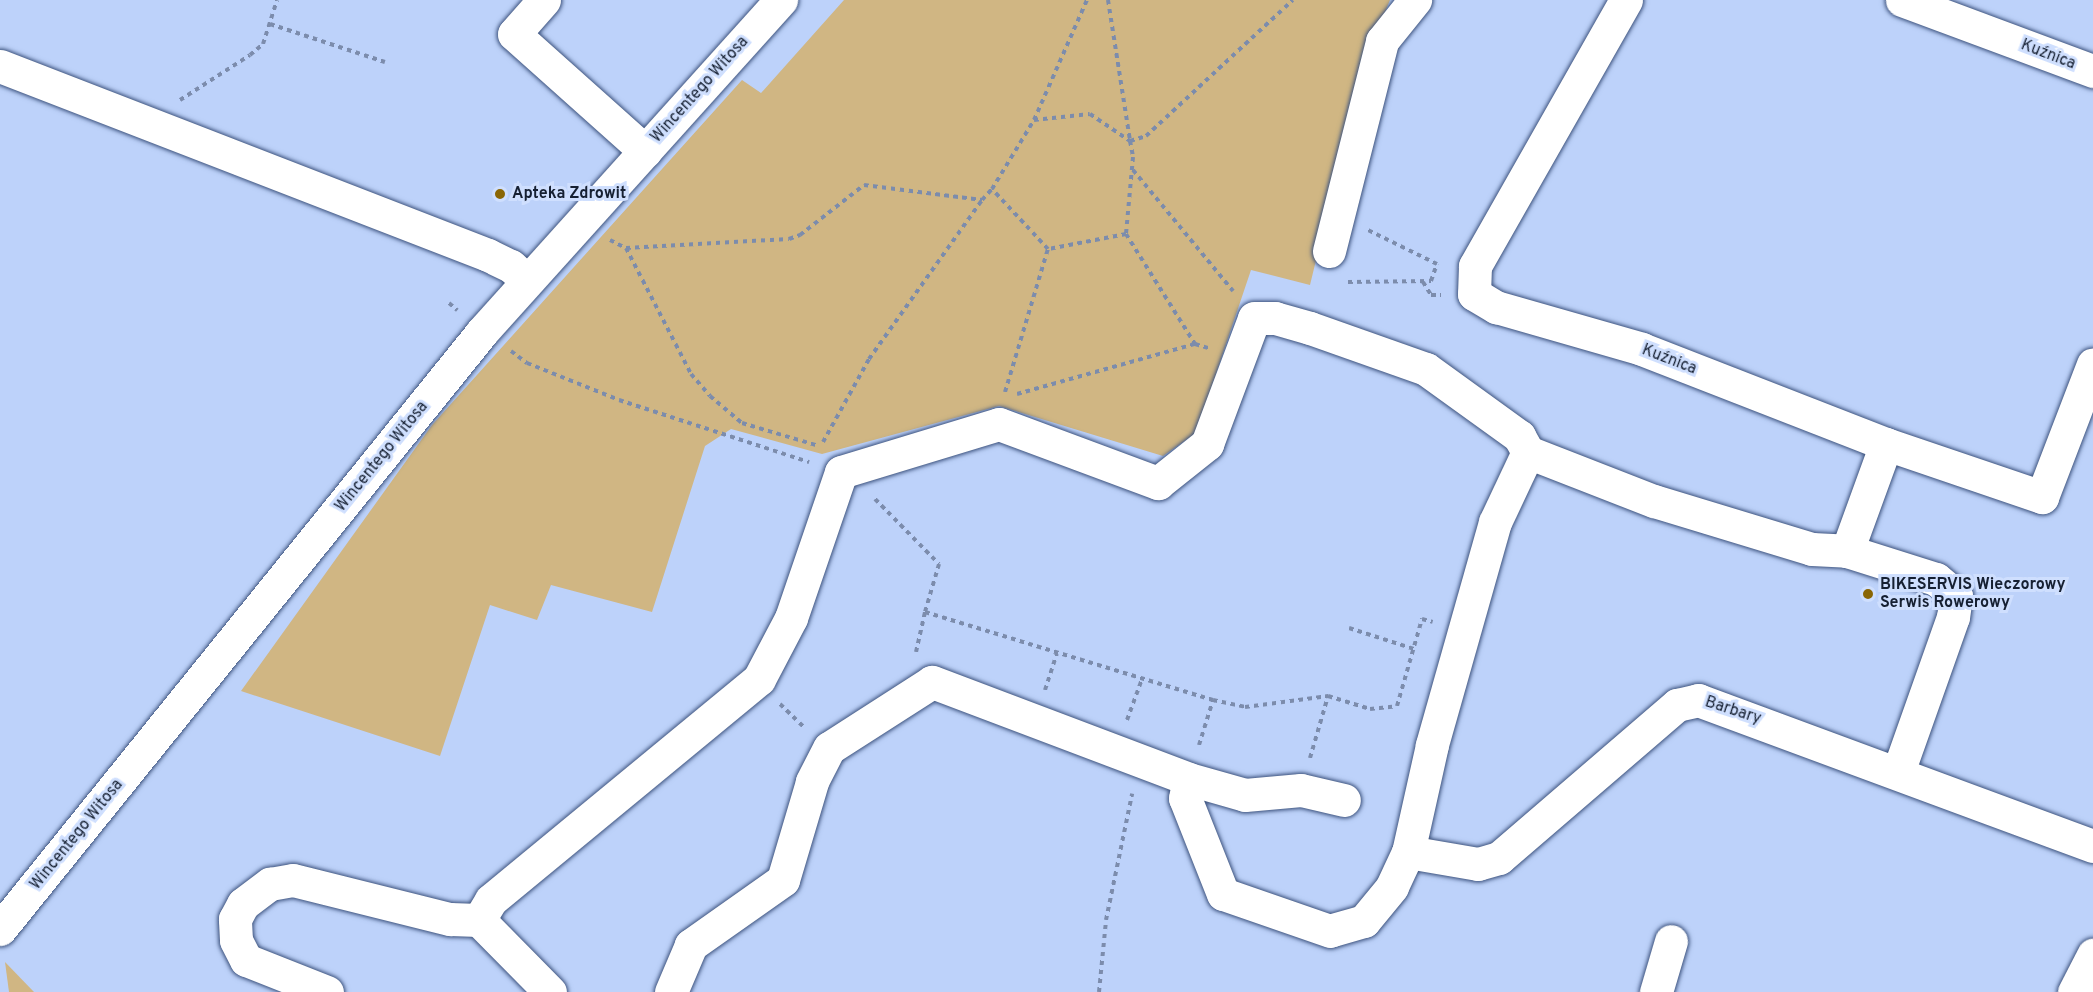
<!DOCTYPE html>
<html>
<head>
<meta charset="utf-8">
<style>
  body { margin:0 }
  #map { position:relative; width:2093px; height:992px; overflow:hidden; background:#bdd2fa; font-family:Overpass,sans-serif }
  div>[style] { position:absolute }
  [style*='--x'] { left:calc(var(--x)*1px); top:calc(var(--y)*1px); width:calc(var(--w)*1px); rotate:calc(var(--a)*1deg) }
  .green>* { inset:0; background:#d0b683 }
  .path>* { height:4px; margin-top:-2px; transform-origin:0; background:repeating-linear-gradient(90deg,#7c8cac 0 4.5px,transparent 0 9px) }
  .roads { filter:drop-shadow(0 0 2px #3d537e) drop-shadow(0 0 2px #3d537e) }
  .minor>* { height:33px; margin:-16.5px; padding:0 16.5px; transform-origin:16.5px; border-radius:16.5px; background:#fff }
  .dots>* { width:16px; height:16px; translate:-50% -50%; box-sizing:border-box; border:3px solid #cfdffe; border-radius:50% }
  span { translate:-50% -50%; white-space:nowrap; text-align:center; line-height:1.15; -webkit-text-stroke:6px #cfdffe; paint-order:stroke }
  .street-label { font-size:16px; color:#162032 }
  .poi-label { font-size:16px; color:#162032; font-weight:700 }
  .left { translate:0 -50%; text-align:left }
</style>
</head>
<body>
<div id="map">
  <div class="green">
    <i style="clip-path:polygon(844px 0,1390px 0,1364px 63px,1310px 285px,1251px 270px,1196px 433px,1163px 456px,999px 406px,822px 454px,731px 429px,705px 446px,652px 612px,551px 585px,537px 620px,490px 605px,440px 756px,241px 691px,432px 425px,742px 80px,761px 93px)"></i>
    <i style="clip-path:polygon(5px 962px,34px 992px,9px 992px)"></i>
  </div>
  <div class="path">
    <i style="--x:1108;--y:0;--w:143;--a:81.1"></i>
    <i style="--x:1130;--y:141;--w:16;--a:79"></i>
    <i style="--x:1133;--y:157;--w:77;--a:95.2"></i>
    <i style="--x:1126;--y:234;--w:79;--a:169.1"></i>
    <i style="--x:1048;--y:249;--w:82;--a:-133"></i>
    <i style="--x:992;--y:189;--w:81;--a:-58.7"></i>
    <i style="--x:1034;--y:120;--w:56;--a:-6.1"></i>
    <i style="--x:1090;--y:114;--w:48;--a:34"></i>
    <i style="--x:1130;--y:141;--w:17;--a:-17"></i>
    <i style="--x:1146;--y:136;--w:200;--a:-42.8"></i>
    <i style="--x:270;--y:24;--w:121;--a:18.3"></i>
    <i style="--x:180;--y:100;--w:83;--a:-32.7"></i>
    <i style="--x:250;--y:55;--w:17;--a:-40"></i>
    <i style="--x:263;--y:44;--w:46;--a:-72.3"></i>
    <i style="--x:1034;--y:120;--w:131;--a:-66.2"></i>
    <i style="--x:1133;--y:170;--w:157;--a:50.4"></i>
    <i style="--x:546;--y:190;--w:15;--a:42"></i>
    <i style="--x:1126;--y:234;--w:130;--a:57.9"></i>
    <i style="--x:1195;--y:344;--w:14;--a:17"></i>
    <i style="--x:610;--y:240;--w:18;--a:27"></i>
    <i style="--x:626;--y:248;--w:142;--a:62.7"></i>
    <i style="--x:691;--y:374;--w:29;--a:49"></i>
    <i style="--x:710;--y:396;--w:42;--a:40.2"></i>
    <i style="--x:742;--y:423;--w:80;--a:16.6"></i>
    <i style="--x:626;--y:248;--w:163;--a:-3.2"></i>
    <i style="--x:789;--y:239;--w:12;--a:-20"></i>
    <i style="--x:800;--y:235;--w:81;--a:-38"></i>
    <i style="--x:864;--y:185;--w:119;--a:7.2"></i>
    <i style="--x:982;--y:200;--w:15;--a:-48"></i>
    <i style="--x:1348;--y:282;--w:83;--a:-0.7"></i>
    <i style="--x:1431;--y:281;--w:18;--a:-71"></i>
    <i style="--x:1437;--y:264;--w:77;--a:-153.8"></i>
    <i style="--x:1423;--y:282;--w:15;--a:58"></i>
    <i style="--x:1431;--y:295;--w:10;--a:0"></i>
    <i style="--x:449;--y:303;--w:11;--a:41"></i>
    <i style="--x:511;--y:351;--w:20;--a:37"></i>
    <i style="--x:527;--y:363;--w:99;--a:21.9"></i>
    <i style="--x:619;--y:400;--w:200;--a:18.1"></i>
    <i style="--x:1005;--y:392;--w:149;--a:-73.3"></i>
    <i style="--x:1017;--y:394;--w:185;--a:-15.7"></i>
    <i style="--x:823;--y:442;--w:95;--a:-61"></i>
    <i style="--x:869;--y:359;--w:195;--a:-54.6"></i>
    <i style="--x:875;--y:499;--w:91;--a:45.4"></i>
    <i style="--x:939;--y:564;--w:50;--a:106.3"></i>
    <i style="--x:925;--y:612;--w:301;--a:17"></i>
    <i style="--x:1213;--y:700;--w:33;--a:12"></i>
    <i style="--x:1245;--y:707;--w:84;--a:-7.5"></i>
    <i style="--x:1328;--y:696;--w:44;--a:17.2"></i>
    <i style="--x:1370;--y:709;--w:27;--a:-6"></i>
    <i style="--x:1397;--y:706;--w:91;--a:-74"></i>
    <i style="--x:1422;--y:619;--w:11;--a:15"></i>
    <i style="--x:1349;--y:628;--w:68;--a:17.9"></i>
    <i style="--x:916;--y:652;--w:41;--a:-77.3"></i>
    <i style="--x:1045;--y:690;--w:38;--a:-72"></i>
    <i style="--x:780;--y:704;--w:32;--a:44"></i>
    <i style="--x:1127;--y:720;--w:44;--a:-69.9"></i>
    <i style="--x:1199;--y:745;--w:47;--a:-72.7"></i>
    <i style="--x:1310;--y:758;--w:65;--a:-73.8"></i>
    <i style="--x:1099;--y:992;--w:72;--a:-84.4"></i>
    <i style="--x:1106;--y:920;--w:129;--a:-78.3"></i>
  </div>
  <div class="roads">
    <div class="minor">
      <i style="--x:544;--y:0;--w:45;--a:131.4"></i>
      <i style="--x:514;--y:34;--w:176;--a:41.8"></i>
      <i style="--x:1626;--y:0;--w:306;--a:119.6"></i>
      <i style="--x:1475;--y:266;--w:28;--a:92"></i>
      <i style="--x:1474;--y:294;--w:26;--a:31"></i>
      <i style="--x:1496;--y:307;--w:152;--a:16"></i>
      <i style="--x:1642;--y:349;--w:262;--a:21.3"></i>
      <i style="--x:1886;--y:444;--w:165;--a:18.8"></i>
      <i style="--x:2042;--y:497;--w:142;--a:-69"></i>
      <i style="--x:1902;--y:0;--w:204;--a:20.4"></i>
      <i style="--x:0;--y:66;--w:523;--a:21.17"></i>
      <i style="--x:488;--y:255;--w:25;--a:26"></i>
      <i style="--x:511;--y:266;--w:21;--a:43"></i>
      <i style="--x:1329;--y:251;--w:217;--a:-75.8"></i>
      <i style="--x:1382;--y:41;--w:53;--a:-51.2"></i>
      <i style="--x:1886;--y:444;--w:114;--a:110"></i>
      <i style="--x:1847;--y:551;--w:93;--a:17.5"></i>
      <i style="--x:1936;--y:579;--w:26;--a:40"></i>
      <i style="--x:1956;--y:596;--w:21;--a:98"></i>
      <i style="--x:1953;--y:617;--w:164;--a:109.5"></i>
      <i style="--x:1528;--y:452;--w:135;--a:21.3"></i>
      <i style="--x:1654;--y:501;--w:165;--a:16.9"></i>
      <i style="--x:1812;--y:549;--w:35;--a:3"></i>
      <i style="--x:1189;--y:779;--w:58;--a:15.9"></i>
      <i style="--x:1245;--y:795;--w:56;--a:-5.1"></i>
      <i style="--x:1301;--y:790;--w:44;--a:13.1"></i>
      <i style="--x:1408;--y:852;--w:71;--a:9.7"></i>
      <i style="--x:1478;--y:864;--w:22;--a:-16"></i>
      <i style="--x:1499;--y:858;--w:235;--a:-40.7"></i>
      <i style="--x:1677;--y:705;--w:22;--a:-13"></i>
      <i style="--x:1698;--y:700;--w:421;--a:20.3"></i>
      <i style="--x:0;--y:929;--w:767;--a:-51.08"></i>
      <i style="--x:482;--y:332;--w:447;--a:-48"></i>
      <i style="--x:327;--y:992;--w:87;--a:-158.4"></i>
      <i style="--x:246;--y:960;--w:22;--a:-117"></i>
      <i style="--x:236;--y:940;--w:21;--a:-93"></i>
      <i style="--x:235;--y:919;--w:17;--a:-62"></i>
      <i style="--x:243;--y:904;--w:34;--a:-37"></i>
      <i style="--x:270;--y:884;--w:23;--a:-10"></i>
      <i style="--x:293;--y:880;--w:162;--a:14"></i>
      <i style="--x:450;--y:919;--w:29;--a:2"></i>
      <i style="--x:550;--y:992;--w:101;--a:-134.6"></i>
      <i style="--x:479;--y:920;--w:23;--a:-59"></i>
      <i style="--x:491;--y:900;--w:347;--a:-39.5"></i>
      <i style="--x:759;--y:679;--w:69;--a:-62.3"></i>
      <i style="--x:791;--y:618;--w:154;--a:-71.1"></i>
      <i style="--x:841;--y:472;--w:165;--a:-16.9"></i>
      <i style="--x:999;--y:424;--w:170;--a:20.4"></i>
      <i style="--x:1158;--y:483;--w:63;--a:-38.5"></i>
      <i style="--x:1207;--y:444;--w:134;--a:-69.5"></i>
      <i style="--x:1254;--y:318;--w:21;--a:0"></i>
      <i style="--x:1275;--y:318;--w:36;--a:16"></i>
      <i style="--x:1310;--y:328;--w:123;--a:19.5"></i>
      <i style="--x:1426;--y:369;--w:115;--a:35.8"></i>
      <i style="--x:1519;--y:436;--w:18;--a:61"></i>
      <i style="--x:1528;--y:452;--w:77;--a:115.2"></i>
      <i style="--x:1495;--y:522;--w:232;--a:105.8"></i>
      <i style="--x:1432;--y:745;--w:110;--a:102.6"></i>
      <i style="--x:1408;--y:852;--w:38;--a:115"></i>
      <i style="--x:1392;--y:887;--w:44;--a:129.5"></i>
      <i style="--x:1364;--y:921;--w:35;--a:164"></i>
      <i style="--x:1330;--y:931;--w:113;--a:-160.9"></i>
      <i style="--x:1223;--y:894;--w:103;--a:-111.6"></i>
      <i style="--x:1185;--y:798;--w:19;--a:-78"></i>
      <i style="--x:1189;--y:779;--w:275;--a:-159.3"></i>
      <i style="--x:932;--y:682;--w:122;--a:147.3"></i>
      <i style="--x:829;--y:748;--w:38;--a:117"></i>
      <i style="--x:812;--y:782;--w:102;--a:106.5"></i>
      <i style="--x:783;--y:880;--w:113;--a:144.8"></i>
      <i style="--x:691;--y:945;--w:51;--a:113.1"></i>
      <i style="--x:1656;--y:992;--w:53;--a:-73.6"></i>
      <i style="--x:2074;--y:992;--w:42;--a:-62.8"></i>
    </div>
  </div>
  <div class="dots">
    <i style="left:500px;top:194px;background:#8a6604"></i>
    <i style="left:1868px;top:594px;background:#8a6604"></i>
  </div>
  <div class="street-label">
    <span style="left:2048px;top:55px;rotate:21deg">Kuźnica</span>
    <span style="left:700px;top:90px;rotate:-48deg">Wincentego Witosa</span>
    <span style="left:1669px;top:360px;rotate:21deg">Kuźnica</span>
    <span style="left:382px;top:457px;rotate:-51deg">Wincentego Witosa</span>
    <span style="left:1733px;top:711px;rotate:18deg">Barbary</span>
    <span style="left:77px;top:835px;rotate:-51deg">Wincentego Witosa</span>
  </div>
  <div class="poi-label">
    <span class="left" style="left:512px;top:194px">Apteka Zdrowit</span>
    <span class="left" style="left:1880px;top:594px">BIKESERVIS Wieczorowy<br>Serwis Rowerowy</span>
  </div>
</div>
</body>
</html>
